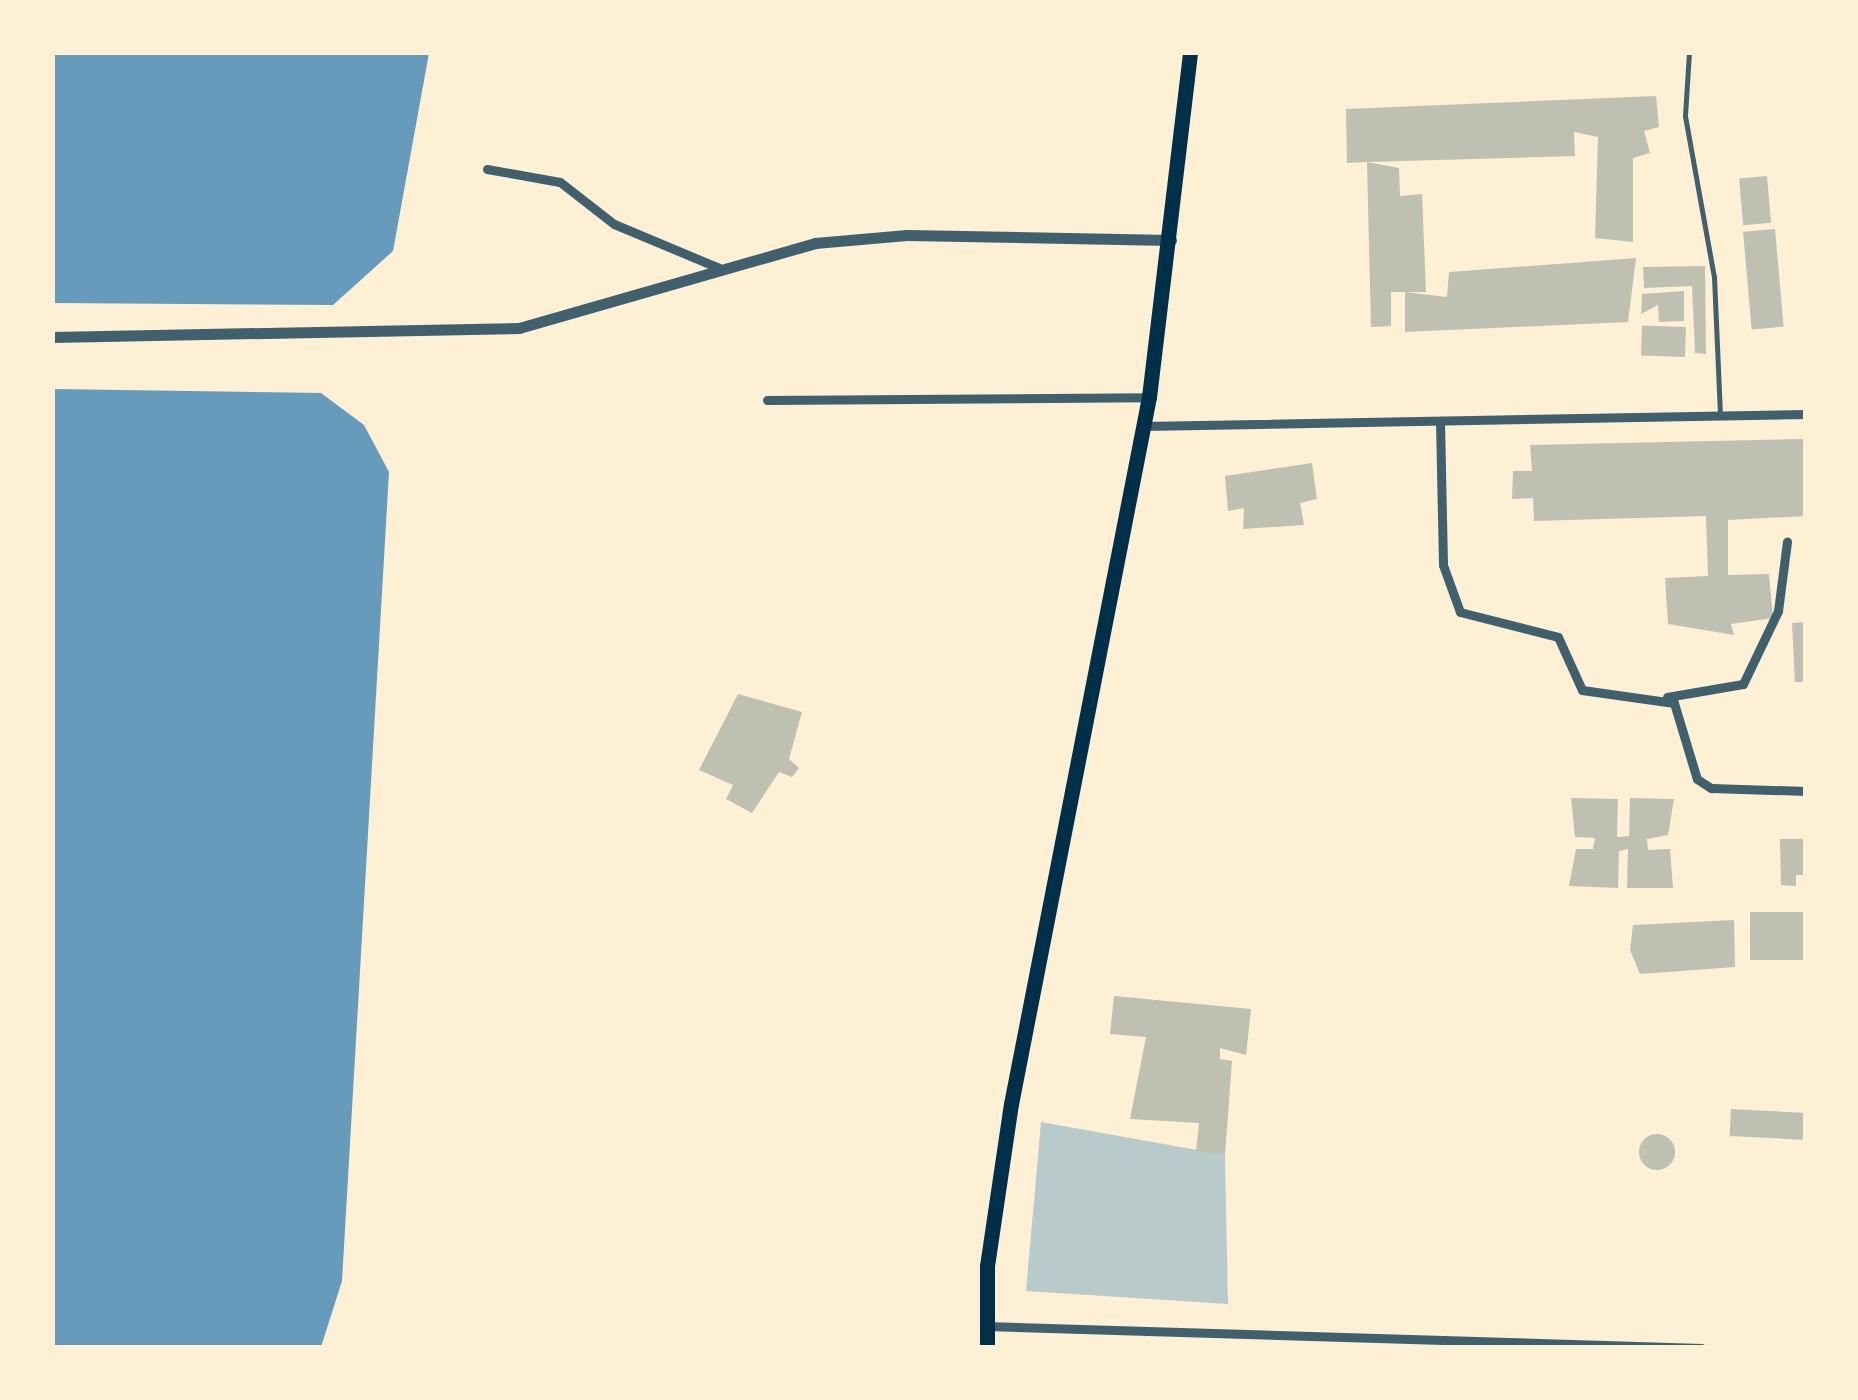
<!DOCTYPE html>
<html>
<head>
<meta charset="utf-8">
<style>
  body { margin:0 }
  #map { position:relative; width:1858px; height:1400px; overflow:hidden; background:#fdf0d5; font-family:Roboto,sans-serif }
  div>[style] { position:absolute }
  [style*='--x'] { left:calc(var(--x)*1px); top:calc(var(--y)*1px); width:calc(var(--w)*1px); rotate:calc(var(--a)*1deg) }
  .green>* { inset:0; background:#b9caca }
  .water>* { inset:0; background:#669bbc }
  .building>* { inset:0; background:#bec0b2; transform-origin:0 0 }
  .round { border-radius:50% }
  .service>* { height:5px; margin:-2.5px; padding:0 2.5px; transform-origin:2.5px; border-radius:2.5px; background:#3f606c }
  .minor>* { height:9px; margin:-4.5px; padding:0 4.5px; transform-origin:4.5px; border-radius:4.5px; background:#3f606c }
  .tertiary>* { height:11px; margin:-5.5px; padding:0 5.5px; transform-origin:5.5px; border-radius:5.5px; background:#3f606c }
  .primary>* { height:15px; margin:-7.5px; padding:0 7.5px; transform-origin:7.5px; border-radius:7.5px; background:#003049 }
  span { translate:-50% -50%; white-space:nowrap; text-align:center; line-height:1.15; -webkit-text-stroke:8px #fdf0d5; paint-order:stroke }
  .frame { position:absolute; inset:0; border:55px solid #fdf0d5; pointer-events:none }
</style>
</head>
<body>
<div id="map">
  <div class="green">
    <i style="clip-path:polygon(1041px 1122px,1225px 1155px,1228px 1304px,1026px 1291px)"></i>
  </div>
  <div class="water">
    <i style="clip-path:polygon(53px 52px,429px 53px,393px 251px,333px 305px,53px 303px)"></i>
    <i style="clip-path:polygon(53px 389px,321px 393px,364px 425px,389px 472px,342px 1281px,321px 1347px,53px 1347px)"></i>
  </div>
  <div class="building">
    <i style="clip-path:polygon(1656px 96px,1659px 127px,1644px 131px,1650px 153px,1633px 158px,1633px 242px,1595px 238px,1598px 137px,1574px 132px,1575px 156px,1367px 162px,1399px 168px,1400px 196px,1422px 194px,1426px 292px,1405px 292px,1447px 297px,1449px 272px,1636px 258px,1628px 322px,1405px 332px,1405px 292px,1391px 292px,1391px 326px,1371px 327px,1367px 162px,1347px 163px,1346px 109px)"></i>
    <i style="left:1767px;top:176px;width:47px;height:28px;rotate:85deg"></i>
    <i style="left:1775px;top:229px;width:98px;height:32px;rotate:85deg"></i>
    <i style="clip-path:polygon(1705px 266px,1706px 354px,1695px 353px,1692px 286px,1644px 288px,1643px 267px)"></i>
    <i style="clip-path:polygon(1684px 291px,1684px 321px,1659px 322px,1658px 305px,1641px 314px,1642px 294px)"></i>
    <i style="left:1686px;top:327px;width:30px;height:44px;rotate:92deg"></i>
    <i style="clip-path:polygon(1806px 439px,1806px 516px,1728px 520px,1728px 575px,1769px 574px,1773px 618px,1731px 624px,1734px 635px,1668px 624px,1665px 578px,1708px 576px,1706px 516px,1534px 521px,1533px 498px,1512px 499px,1513px 471px,1532px 471px,1530px 445px)"></i>
    <i style="clip-path:polygon(1312px 463px,1317px 499px,1300px 503px,1304px 525px,1243px 529px,1244px 508px,1228px 511px,1225px 476px)"></i>
    <i style="clip-path:polygon(1806px 622px,1806px 682px,1795px 682px,1792px 623px)"></i>
    <i style="clip-path:polygon(738px 694px,802px 712px,789px 759px,799px 768px,792px 777px,779px 772px,752px 813px,726px 799px,733px 785px,699px 770px)"></i>
    <i style="clip-path:polygon(1571px 798px,1618px 799px,1617px 837px,1629px 836px,1630px 798px,1674px 799px,1668px 835px,1647px 839px,1648px 850px,1670px 849px,1673px 888px,1627px 888px,1628px 849px,1619px 851px,1618px 888px,1569px 886px,1576px 849px,1593px 849px,1595px 838px,1575px 837px)"></i>
    <i style="clip-path:polygon(1780px 839px,1806px 839px,1806px 875px,1796px 875px,1796px 886px,1781px 885px)"></i>
    <i style="left:1806px;top:912px;width:48px;height:56px;rotate:90deg"></i>
    <i style="clip-path:polygon(1734px 920px,1735px 967px,1640px 974px,1630px 950px,1633px 925px)"></i>
    <i style="clip-path:polygon(1114px 996px,1251px 1009px,1246px 1055px,1220px 1048px,1220px 1059px,1232px 1061px,1225px 1155px,1196px 1151px,1199px 1123px,1130px 1119px,1146px 1037px,1110px 1034px)"></i>
    <i style="left:1731px;top:1109px;width:75px;height:27px;rotate:3deg"></i>
    <i class="round" style="left:1639px;top:1134px;width:36px;height:36px"></i>
  </div>
  <div class="service">
    <i style="--x:1480;--y:52;--w:72;--a:0"></i>
    <i style="--x:1689;--y:52;--w:64;--a:93.6"></i>
    <i style="--x:1685;--y:116;--w:164;--a:79.8"></i>
    <i style="--x:1714;--y:277;--w:138;--a:87.5"></i>
  </div>
  <div class="minor">
    <i style="--x:487;--y:169;--w:74;--a:10.1"></i>
    <i style="--x:560;--y:182;--w:68;--a:37.9"></i>
    <i style="--x:614;--y:224;--w:114;--a:22.7"></i>
    <i style="--x:767;--y:400;--w:382;--a:-0.4"></i>
    <i style="--x:1440;--y:421;--w:144;--a:88.8"></i>
    <i style="--x:1443;--y:565;--w:50;--a:70.1"></i>
    <i style="--x:1460;--y:612;--w:101;--a:14.3"></i>
    <i style="--x:1558;--y:637;--w:58;--a:65.6"></i>
    <i style="--x:1582;--y:690;--w:93;--a:8"></i>
    <i style="--x:1674;--y:703;--w:79;--a:73.2"></i>
    <i style="--x:1697;--y:779;--w:17;--a:33"></i>
    <i style="--x:1711;--y:788;--w:95;--a:1.8"></i>
    <i style="--x:1143;--y:426;--w:663;--a:-1.04"></i>
    <i style="--x:1667;--y:697;--w:77;--a:-9.7"></i>
    <i style="--x:1743;--y:684;--w:81;--a:-64.4"></i>
    <i style="--x:1778;--y:611;--w:70;--a:-82.6"></i>
    <i style="--x:986;--y:1326;--w:716;--a:1.76"></i>
  </div>
  <div class="tertiary">
    <i style="--x:52;--y:337;--w:467;--a:-1.1"></i>
    <i style="--x:519;--y:328;--w:308;--a:-16"></i>
    <i style="--x:815;--y:243;--w:92;--a:-5"></i>
    <i style="--x:907;--y:235;--w:264;--a:1.1"></i>
  </div>
  <div class="primary">
    <i style="--x:987;--y:1348;--w:82;--a:-90"></i>
    <i style="--x:987;--y:1266;--w:164;--a:-81.6"></i>
    <i style="--x:1011;--y:1104;--w:720;--a:-78.96"></i>
    <i style="--x:1149;--y:397;--w:347;--a:-83.2"></i>
  </div>
  <div class="frame"></div>
</div>
</body>
</html>
